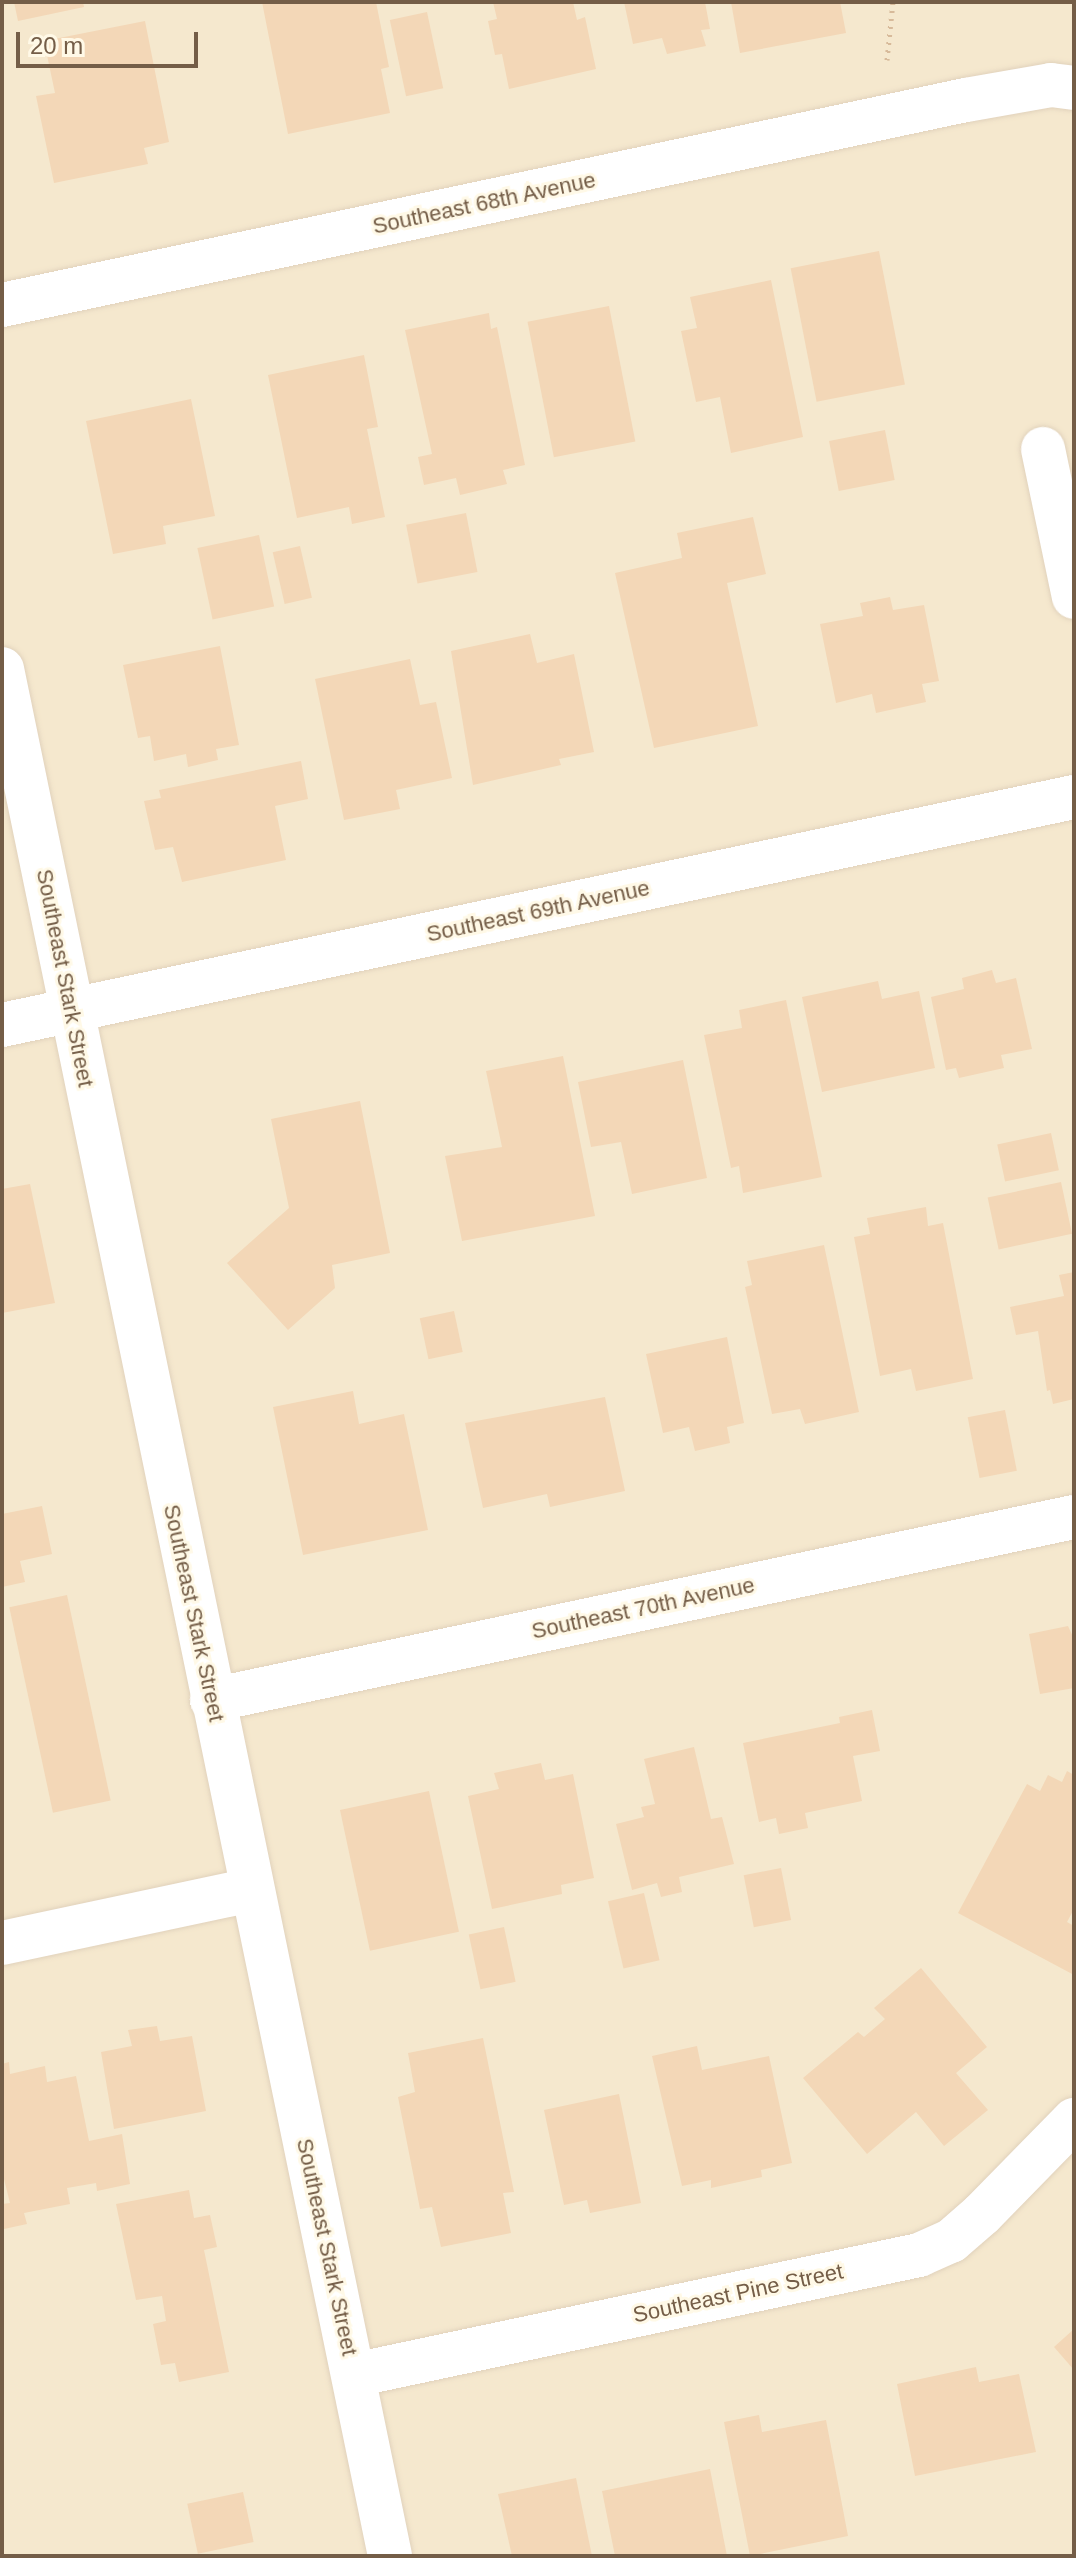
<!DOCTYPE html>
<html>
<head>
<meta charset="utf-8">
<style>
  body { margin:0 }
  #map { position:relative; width:1076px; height:2558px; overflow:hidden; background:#fdf5e0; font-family:Helvetica,sans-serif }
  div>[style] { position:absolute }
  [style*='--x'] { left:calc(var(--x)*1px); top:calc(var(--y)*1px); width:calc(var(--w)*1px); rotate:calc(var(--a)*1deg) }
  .residential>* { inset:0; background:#f5e8ce; transform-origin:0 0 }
  .building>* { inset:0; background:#f3d7b7; transform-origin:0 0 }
  .path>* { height:5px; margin-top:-2.5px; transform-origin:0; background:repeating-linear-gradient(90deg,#d7ba9a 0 2px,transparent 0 8px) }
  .roads { filter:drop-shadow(0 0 2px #e1d2bc) drop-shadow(0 0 2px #e1d2bc) }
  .minor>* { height:44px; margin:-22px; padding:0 22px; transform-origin:22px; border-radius:22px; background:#fff }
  span { translate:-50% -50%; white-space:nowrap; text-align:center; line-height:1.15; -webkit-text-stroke:6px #fff9e7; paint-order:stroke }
  .street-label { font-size:22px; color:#745d47 }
  .frame { position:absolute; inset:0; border:4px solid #745d47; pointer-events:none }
  .scale { position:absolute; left:16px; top:32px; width:182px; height:36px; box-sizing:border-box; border:4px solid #745d47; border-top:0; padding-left:10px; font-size:24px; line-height:28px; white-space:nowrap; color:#745d47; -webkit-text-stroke:6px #fff9e7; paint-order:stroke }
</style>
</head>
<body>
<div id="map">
  <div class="residential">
    <i style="left:2px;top:2px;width:1072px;height:2554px"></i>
  </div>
  <div class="building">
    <i style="clip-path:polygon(14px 2px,83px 2px,84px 7px,18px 21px)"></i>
    <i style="clip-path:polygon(262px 2px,376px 2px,389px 67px,381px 69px,390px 113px,288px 134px)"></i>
    <i style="clip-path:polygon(493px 2px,573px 2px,577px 20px,585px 17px,596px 69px,509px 89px,502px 54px,495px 55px,488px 21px,497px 19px)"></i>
    <i style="clip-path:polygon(624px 2px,705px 2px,710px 29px,701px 30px,706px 46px,667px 54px,662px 38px,633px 44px)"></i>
    <i style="clip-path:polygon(731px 2px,840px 2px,846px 33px,740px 53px)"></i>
    <i style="left:427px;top:12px;width:78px;height:38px;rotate:78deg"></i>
    <i style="clip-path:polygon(145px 21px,169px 142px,144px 148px,148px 164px,54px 183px,36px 96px,55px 93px,44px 41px)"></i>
    <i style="left:879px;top:251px;width:136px;height:90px;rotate:79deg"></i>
    <i style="clip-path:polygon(771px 280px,803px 437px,731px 453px,720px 397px,696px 402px,681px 331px,697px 328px,690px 297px)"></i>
    <i style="left:609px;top:306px;width:138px;height:83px;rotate:79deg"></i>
    <i style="clip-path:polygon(489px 313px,491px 329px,497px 327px,525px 465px,503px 470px,507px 484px,460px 495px,456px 478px,424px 485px,418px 457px,432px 454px,405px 330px)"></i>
    <i style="clip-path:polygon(364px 355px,378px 427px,367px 429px,385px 517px,352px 524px,349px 507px,297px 518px,268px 375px)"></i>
    <i style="clip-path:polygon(191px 399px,215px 516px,163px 526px,166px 544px,113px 554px,86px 421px)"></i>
    <i style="left:885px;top:430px;width:51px;height:57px;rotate:79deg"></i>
    <i style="left:466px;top:513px;width:60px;height:61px;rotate:79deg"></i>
    <i style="clip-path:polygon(753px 517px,766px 574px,727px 583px,758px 726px,654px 748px,615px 573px,682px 558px,677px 533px)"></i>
    <i style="left:259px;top:535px;width:73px;height:63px;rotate:78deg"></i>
    <i style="left:300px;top:546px;width:53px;height:28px;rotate:77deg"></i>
    <i style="clip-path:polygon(890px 597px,893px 610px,924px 605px,939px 681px,922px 684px,926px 702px,876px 713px,872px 694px,836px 703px,820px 624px,863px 616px,860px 603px)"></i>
    <i style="clip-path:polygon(530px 634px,537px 663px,574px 654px,594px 752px,559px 759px,561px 765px,473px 785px,451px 651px)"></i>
    <i style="clip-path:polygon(220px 646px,239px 745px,216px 749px,218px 760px,188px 767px,186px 754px,154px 761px,150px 736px,138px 738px,123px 665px)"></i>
    <i style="clip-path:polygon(410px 659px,420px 705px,436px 702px,452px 778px,396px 790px,400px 809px,344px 820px,315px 679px)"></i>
    <i style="clip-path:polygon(301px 761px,308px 799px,275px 806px,286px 860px,182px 882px,173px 847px,155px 850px,144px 801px,161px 798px,159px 790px)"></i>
    <i style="clip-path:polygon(992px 970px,996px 983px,1016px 978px,1032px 1049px,1001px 1055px,1004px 1068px,959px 1078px,956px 1068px,946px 1070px,931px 997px,964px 989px,962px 978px)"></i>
    <i style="clip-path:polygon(878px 981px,882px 999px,919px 991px,935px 1068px,822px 1092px,802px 997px)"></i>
    <i style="clip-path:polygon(786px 1000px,822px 1177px,743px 1193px,739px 1166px,731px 1168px,704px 1035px,742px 1028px,739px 1010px)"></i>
    <i style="clip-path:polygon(563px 1056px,595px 1216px,462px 1241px,445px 1156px,502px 1147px,486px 1071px)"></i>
    <i style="clip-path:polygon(683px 1060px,707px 1178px,632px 1194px,621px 1142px,591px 1147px,578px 1082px)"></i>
    <i style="clip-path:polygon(360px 1101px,390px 1253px,332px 1265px,335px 1288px,288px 1330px,227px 1263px,289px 1208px,271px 1119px)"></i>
    <i style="left:1051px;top:1133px;width:38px;height:55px;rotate:78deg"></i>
    <i style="left:1061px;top:1182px;width:53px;height:75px;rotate:78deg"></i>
    <i style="clip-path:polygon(30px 1184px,55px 1303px,2px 1313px,2px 1189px)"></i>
    <i style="clip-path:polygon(926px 1207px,928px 1226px,943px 1223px,973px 1379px,916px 1391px,911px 1369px,880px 1376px,854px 1237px,870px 1234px,867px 1218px)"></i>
    <i style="clip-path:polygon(824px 1245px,859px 1412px,805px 1424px,800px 1409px,772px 1414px,745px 1287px,752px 1285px,747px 1261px)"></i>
    <i style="clip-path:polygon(1074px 1272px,1074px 1399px,1053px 1404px,1050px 1390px,1047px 1391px,1038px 1331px,1016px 1335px,1010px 1307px,1064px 1296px,1059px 1275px)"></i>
    <i style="left:454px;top:1311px;width:42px;height:35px;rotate:78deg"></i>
    <i style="clip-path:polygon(727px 1337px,744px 1423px,727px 1427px,730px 1443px,695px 1451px,689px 1427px,663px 1433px,646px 1354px)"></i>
    <i style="clip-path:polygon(353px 1391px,359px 1424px,404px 1414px,428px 1530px,303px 1555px,273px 1407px)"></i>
    <i style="clip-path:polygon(605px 1397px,625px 1491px,550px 1507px,547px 1494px,483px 1508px,465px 1423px)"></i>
    <i style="left:1005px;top:1410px;width:62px;height:38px;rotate:79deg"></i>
    <i style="clip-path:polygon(42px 1506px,52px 1554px,20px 1561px,25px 1582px,2px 1587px,2px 1514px)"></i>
    <i style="left:67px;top:1595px;width:210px;height:59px;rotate:78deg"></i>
    <i style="clip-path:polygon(1068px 1626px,1074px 1639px,1074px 1688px,1040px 1694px,1029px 1634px)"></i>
    <i style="clip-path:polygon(872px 1710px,880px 1751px,853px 1756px,862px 1801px,805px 1813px,808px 1828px,779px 1834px,776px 1818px,759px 1822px,743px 1743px,840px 1723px,839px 1717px)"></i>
    <i style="clip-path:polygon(694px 1747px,711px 1819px,722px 1817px,734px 1864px,679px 1877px,682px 1892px,661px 1897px,657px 1883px,632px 1890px,616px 1824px,644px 1817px,641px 1807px,655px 1804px,644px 1759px)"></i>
    <i style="clip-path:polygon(541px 1763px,545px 1780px,573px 1774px,594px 1878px,561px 1885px,562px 1894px,492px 1909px,468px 1796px,499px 1789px,494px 1773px)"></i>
    <i style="clip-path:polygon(1067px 1771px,1074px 1775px,1074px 1909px,1067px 1922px,1074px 1926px,1074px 1975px,958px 1913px,1027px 1784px,1040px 1791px,1048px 1775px,1062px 1782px)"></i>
    <i style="left:429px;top:1791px;width:144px;height:91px;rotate:78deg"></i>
    <i style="left:781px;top:1868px;width:53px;height:38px;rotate:79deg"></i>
    <i style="left:644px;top:1893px;width:69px;height:37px;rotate:77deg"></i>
    <i style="left:504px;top:1927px;width:56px;height:36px;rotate:78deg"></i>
    <i style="clip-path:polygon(921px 1968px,987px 2047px,956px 2073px,988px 2110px,944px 2146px,916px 2112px,867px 2154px,803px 2078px,858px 2032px,864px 2037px,885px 2019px,874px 2008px)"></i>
    <i style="clip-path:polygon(157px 2026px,160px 2041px,192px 2036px,206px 2111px,114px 2129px,101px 2052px,132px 2046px,128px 2030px)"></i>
    <i style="clip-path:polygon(483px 2038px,514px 2192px,503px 2193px,511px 2233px,441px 2247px,432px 2207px,420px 2209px,398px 2097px,415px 2092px,408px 2053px)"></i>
    <i style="clip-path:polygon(697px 2046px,702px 2070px,769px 2056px,792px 2163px,761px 2170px,762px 2177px,711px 2188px,711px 2180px,682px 2186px,652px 2056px)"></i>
    <i style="clip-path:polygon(9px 2062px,10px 2074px,45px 2066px,47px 2082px,76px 2076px,89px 2141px,122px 2134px,130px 2184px,97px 2191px,96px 2183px,67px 2188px,70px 2204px,24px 2213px,27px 2224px,4px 2229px,2px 2204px,10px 2203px,2px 2171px,2px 2064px)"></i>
    <i style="clip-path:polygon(619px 2094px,641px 2203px,590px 2213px,587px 2200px,564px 2205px,544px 2110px)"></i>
    <i style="clip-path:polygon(189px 2190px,194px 2218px,210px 2215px,217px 2247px,204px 2250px,229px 2372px,179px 2382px,175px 2363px,161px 2365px,153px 2324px,166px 2321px,162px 2296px,136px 2300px,116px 2204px)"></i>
    <i style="clip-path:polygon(1074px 2329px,1074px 2370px,1054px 2347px)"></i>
    <i style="clip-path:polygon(976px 2367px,979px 2382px,1019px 2374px,1036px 2452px,915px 2476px,897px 2384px)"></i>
    <i style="clip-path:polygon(759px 2415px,762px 2432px,826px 2420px,848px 2536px,750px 2556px,724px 2422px)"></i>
    <i style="clip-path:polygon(710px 2469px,727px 2556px,615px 2556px,602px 2491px)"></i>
    <i style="clip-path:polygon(576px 2478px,592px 2556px,512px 2556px,498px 2494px)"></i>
    <i style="left:243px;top:2492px;width:51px;height:57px;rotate:78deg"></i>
  </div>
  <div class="path">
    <i style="--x:887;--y:60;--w:58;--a:-84.1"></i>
  </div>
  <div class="roads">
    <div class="minor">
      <i style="--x:2;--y:305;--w:986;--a:-12.01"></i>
      <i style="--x:966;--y:100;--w:86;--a:-10"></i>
      <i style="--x:1051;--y:85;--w:23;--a:7"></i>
      <i style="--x:1043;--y:449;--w:151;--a:78.2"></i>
      <i style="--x:2;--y:669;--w:1926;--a:78.38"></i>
      <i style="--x:2;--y:1025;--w:1096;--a:-12.01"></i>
      <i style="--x:212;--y:1700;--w:881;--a:-11.99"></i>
      <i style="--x:2;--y:1943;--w:256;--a:-12"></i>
      <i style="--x:354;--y:2375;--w:578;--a:-11.99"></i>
      <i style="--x:919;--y:2255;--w:35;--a:-24"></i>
      <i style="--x:951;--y:2241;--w:41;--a:-41.1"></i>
      <i style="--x:982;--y:2214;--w:132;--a:-45.6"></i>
    </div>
  </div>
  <div class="street-label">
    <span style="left:484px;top:203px;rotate:-12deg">Southeast 68th Avenue</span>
    <span style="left:538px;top:911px;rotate:-12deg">Southeast 69th Avenue</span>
    <span style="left:65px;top:978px;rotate:79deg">Southeast Stark Street</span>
    <span style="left:643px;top:1608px;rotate:-12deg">Southeast 70th Avenue</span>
    <span style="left:194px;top:1613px;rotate:78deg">Southeast Stark Street</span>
    <span style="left:327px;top:2247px;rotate:78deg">Southeast Stark Street</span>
    <span style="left:738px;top:2293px;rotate:-12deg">Southeast Pine Street</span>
  </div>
  <div class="frame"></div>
  <div class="scale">20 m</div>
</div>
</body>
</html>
